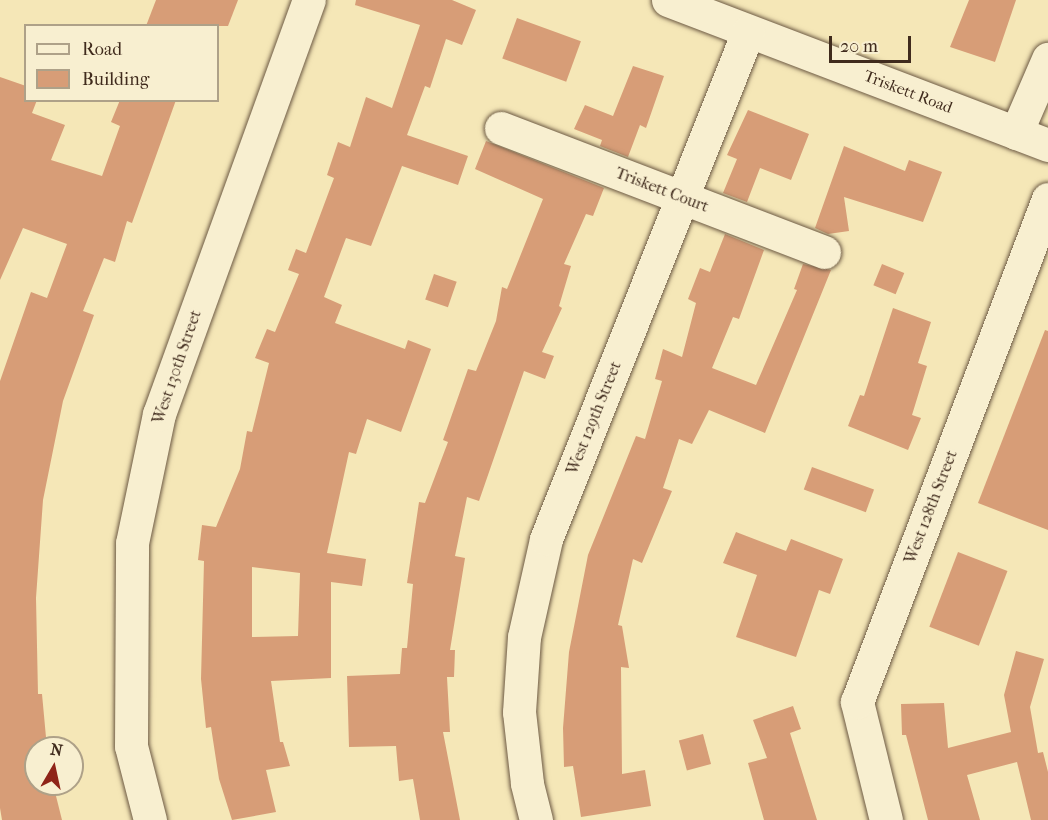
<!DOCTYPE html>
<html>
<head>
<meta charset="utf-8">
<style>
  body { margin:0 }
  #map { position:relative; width:1048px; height:820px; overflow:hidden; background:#f5e7b7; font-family:"IM FELL French Canon",serif }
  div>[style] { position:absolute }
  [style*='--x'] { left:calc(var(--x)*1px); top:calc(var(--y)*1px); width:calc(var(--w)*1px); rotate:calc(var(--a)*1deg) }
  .building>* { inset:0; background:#d79d77; transform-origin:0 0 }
  .roads { filter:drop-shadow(0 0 2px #6d5a44) drop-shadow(0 0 2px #6d5a44) }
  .minor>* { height:33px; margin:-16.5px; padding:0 16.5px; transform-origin:16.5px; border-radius:16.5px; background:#f8efd0 }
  span { translate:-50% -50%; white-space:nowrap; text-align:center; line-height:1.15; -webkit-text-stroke:4.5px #f8efd0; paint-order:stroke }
  .street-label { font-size:16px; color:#402b1d }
  .legend { position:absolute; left:24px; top:24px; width:195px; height:78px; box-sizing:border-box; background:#f8efd0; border:2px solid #aea188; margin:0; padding:8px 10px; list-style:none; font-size:18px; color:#402b1d }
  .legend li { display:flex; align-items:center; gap:12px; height:30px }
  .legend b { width:30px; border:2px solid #aea188 }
  .north { position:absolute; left:24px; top:736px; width:60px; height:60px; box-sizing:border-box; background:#f8efd0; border:2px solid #aea188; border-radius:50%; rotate:9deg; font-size:16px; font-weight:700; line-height:24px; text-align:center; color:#402b1d }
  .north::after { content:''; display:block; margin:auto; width:21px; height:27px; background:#8f2418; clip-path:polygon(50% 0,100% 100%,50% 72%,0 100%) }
  .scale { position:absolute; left:829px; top:36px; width:82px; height:27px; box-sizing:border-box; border:3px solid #402b1d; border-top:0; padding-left:8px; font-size:18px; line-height:21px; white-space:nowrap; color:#402b1d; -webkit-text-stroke:4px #f8efd0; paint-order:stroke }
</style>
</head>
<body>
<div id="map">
  <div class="building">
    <i style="clip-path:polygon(156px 0,238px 0,228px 26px,146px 26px)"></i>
    <i style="clip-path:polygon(evenodd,356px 0,452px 0,476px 10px,462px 45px,446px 39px,430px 88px,425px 86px,407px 135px,468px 156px,458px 185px,402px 166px,371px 246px,346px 238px,324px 297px,342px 305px,335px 323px,405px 349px,408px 340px,431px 349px,401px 432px,367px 419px,356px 454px,349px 452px,327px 553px,366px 559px,362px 586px,331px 582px,331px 678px,271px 681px,280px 742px,283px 742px,290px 766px,266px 770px,276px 812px,232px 820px,219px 779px,211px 727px,206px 728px,201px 679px,204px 561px,198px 560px,202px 525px,216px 527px,240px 469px,247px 431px,252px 432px,269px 363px,255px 358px,267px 329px,275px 332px,299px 274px,288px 270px,296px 249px,306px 253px,334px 178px,327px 175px,338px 142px,350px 147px,366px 97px,392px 108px,420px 25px,355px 5px,356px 0,252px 567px,300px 573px,298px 636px,252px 637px,252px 567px)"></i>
    <i style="clip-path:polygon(969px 0,1016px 0,995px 62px,950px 47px)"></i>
    <i style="left:517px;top:18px;width:68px;height:43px;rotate:20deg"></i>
    <i style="clip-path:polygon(633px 66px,664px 76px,646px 128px,640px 125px,628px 157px,600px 146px,602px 140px,574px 129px,585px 105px,613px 116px)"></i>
    <i style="clip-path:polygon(0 77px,26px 86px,26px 100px,37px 100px,32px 113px,65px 125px,51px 160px,102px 176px,120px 126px,111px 122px,120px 100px,176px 100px,132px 223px,127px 221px,115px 262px,104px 258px,83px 311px,94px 315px,63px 401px,43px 500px,36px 598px,38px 694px,42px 694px,47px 748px,36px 748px,36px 784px,53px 784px,62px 820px,2px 820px,0 808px,0 381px,31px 292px,47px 298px,67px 244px,23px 228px,0 280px)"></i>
    <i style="clip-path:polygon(748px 110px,809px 134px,791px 180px,760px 168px,747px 202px,723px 193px,737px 159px,727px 155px)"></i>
    <i style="clip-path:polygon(486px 141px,604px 188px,593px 216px,586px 214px,564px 264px,571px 266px,559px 306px,562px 308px,542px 352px,554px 356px,545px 379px,524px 371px,479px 501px,467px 497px,455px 556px,465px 558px,450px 650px,455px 650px,454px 677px,447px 677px,450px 732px,443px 732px,460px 820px,420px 820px,413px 779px,399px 781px,396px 746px,349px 747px,347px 676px,400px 674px,402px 648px,407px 648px,413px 584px,407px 583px,419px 502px,425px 503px,448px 442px,443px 440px,468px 369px,476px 371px,496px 321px,502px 287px,507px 289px,543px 199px,475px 169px)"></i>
    <i style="clip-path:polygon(844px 146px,905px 171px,909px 160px,942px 172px,923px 222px,844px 197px,849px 231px,828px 234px,815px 228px)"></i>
    <i style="clip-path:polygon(725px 234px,764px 250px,739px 319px,733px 317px,712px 368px,756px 385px,797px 290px,794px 289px,803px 264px,831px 270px,765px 433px,709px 410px,692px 444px,679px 439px,663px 488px,672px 491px,642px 563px,633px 559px,618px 625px,622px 626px,629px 668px,621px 667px,622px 774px,645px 770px,651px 806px,581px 817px,573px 766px,564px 767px,563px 728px,569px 652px,588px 555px,636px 436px,645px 439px,662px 381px,655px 379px,663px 349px,682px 357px,696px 303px,688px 299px,700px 268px,710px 272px)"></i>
    <i style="left:882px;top:264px;width:24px;height:23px;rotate:22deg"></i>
    <i style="left:434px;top:274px;width:24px;height:27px;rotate:19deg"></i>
    <i style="clip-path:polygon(893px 308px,931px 322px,918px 363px,927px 366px,912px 415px,921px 418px,908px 450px,848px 426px,860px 395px,864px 396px)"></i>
    <i style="clip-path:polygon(1045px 330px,1048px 331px,1048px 530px,978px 503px)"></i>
    <i style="left:812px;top:467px;width:66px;height:24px;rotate:20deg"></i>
    <i style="clip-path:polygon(736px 532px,786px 551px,791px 539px,843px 559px,830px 594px,819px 590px,796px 657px,736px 637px,757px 575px,723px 563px)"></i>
    <i style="left:958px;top:552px;width:53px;height:80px;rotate:21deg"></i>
    <i style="clip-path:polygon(1016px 651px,1044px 659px,1030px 707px,1038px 753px,1043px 752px,1048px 772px,1048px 820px,1031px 820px,1017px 762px,967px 775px,980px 820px,928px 820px,906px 735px,902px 735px,901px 704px,944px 703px,948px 748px,1011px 732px,1004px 695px)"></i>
    <i style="clip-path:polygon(793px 706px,801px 729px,790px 733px,817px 820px,764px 820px,748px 763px,767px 758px,753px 720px)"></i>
    <i style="left:703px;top:734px;width:31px;height:25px;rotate:75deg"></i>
  </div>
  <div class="roads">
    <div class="minor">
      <i style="--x:668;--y:0;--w:407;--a:20.9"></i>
      <i style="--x:501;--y:128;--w:346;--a:21"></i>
      <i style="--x:1016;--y:133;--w:81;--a:-66.6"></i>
      <i style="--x:150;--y:820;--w:76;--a:-104.4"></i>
      <i style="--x:131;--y:746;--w:203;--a:-89.7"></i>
      <i style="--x:132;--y:543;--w:132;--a:-78.2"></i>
      <i style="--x:159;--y:414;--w:440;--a:-70.1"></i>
      <i style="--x:536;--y:820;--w:38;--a:-104"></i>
      <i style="--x:527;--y:783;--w:71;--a:-96.4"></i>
      <i style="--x:519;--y:712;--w:75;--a:-86.2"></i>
      <i style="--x:524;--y:637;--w:100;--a:-77.3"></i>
      <i style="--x:546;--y:539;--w:546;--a:-68.28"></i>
      <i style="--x:886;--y:820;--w:122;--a:-103.8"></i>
      <i style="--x:857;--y:702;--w:538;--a:-69.21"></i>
    </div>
  </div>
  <div class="street-label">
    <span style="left:908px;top:92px;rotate:21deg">Triskett Road</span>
    <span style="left:662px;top:190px;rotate:21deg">Triskett Court</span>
    <span style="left:177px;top:367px;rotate:-71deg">West 130th Street</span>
    <span style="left:594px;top:418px;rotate:-68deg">West 129th Street</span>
    <span style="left:931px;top:507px;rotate:-69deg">West 128th Street</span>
  </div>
  <ul class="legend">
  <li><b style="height:8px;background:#f8efd0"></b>Road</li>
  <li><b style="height:16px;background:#d79d77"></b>Building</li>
  </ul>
  <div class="north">N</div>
  <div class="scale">20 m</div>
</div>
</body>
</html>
